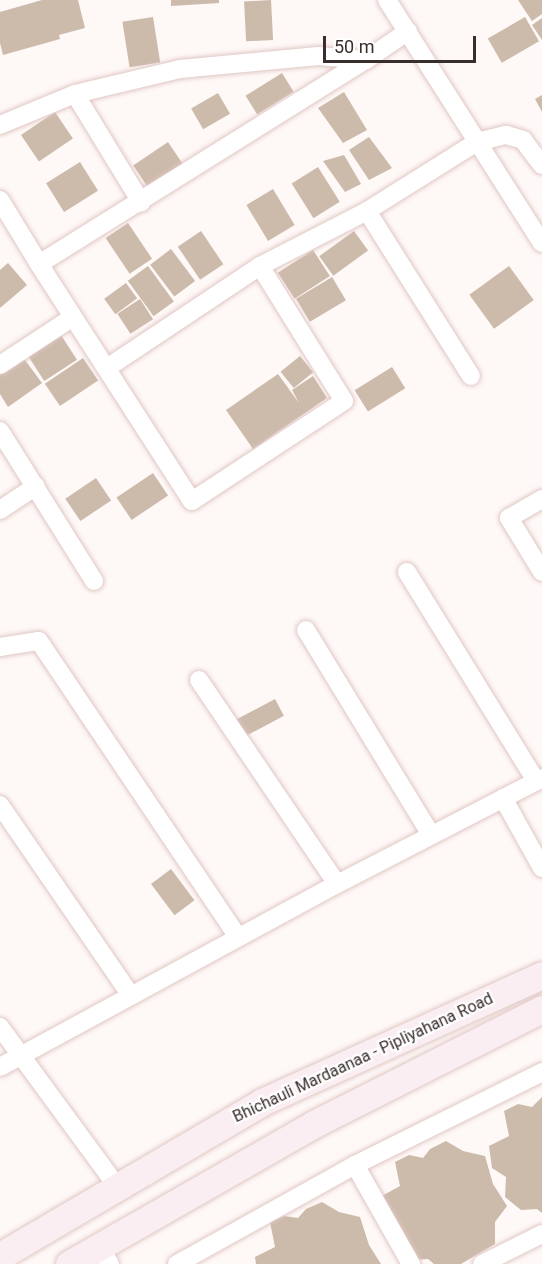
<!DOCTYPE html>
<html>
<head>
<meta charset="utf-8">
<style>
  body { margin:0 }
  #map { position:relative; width:542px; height:1264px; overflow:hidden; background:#fef8f7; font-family:Roboto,sans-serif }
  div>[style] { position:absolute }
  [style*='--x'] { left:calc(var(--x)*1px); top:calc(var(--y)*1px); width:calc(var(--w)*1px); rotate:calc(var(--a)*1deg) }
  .building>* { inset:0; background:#ccbaab; transform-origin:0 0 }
  .roads { filter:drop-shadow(0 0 2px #e0c7c3) drop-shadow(0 0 2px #e0c7c3) }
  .minor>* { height:18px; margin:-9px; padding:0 9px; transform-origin:9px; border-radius:9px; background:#fff }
  .secondary>* { height:27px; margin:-13.5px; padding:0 13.5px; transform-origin:13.5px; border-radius:13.5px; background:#fbeef2 }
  span { translate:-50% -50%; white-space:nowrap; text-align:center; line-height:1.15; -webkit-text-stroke:4.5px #fff; paint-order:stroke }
  .street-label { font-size:16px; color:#382e2c }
  .scale { position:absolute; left:323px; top:36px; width:153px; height:27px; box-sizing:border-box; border:3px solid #382e2c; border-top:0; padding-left:8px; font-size:18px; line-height:21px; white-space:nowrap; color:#382e2c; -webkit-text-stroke:4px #fff; paint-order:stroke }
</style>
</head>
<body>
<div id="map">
  <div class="building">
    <i style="clip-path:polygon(42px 0,78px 0,85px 28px,59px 35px,60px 39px,3px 55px,0 43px,0 12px)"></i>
    <i style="clip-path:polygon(171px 0,219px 0,219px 3px,171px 6px)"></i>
    <i style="left:271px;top:0;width:40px;height:27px;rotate:87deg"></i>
    <i style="clip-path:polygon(518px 0,542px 0,542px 14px,532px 21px)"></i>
    <i style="left:153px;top:17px;width:46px;height:31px;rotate:81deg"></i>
    <i style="left:525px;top:17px;width:28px;height:43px;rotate:60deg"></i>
    <i style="clip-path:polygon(542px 18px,542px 40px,532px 25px)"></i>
    <i style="left:282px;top:73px;width:22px;height:43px;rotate:58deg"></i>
    <i style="clip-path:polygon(344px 92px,367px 130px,343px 143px,318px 108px)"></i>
    <i style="left:218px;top:93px;width:24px;height:31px;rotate:60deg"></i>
    <i style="clip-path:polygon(542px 95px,542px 112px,535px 99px)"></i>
    <i style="left:55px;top:112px;width:32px;height:41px;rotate:56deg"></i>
    <i style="clip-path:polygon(369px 137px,392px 168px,369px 180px,349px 150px)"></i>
    <i style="left:168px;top:142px;width:27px;height:42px;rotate:56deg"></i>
    <i style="clip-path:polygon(344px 155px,361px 184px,345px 192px,323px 161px)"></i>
    <i style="left:80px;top:162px;width:34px;height:40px;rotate:58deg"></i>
    <i style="left:318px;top:167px;width:41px;height:31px;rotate:58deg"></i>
    <i style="left:273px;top:189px;width:42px;height:31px;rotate:59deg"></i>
    <i style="left:128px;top:223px;width:43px;height:27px;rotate:56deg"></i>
    <i style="left:201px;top:231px;width:40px;height:28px;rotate:56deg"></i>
    <i style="left:354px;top:231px;width:24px;height:43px;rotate:54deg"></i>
    <i style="left:171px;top:249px;width:40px;height:26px;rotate:53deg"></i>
    <i style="left:313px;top:250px;width:31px;height:42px;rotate:57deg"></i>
    <i style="clip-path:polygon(8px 263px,27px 285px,0 308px,0 270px)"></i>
    <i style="left:148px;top:266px;width:44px;height:25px;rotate:54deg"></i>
    <i style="left:509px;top:266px;width:42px;height:49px;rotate:54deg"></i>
    <i style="left:332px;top:277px;width:27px;height:42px;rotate:59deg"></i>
    <i style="left:126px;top:283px;width:19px;height:27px;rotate:54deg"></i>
    <i style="left:140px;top:299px;width:24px;height:27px;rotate:57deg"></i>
    <i style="left:59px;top:332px;width:33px;height:39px;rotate:57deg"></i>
    <i style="clip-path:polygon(22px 356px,42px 383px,8px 407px,0 394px,0 371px)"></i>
    <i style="left:300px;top:356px;width:21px;height:25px;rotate:51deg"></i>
    <i style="left:83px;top:358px;width:27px;height:46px;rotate:56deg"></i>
    <i style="left:392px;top:367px;width:25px;height:44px;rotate:58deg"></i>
    <i style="clip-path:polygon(278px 374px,299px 403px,292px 390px,313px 376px,327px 398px,253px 449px,226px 410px)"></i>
    <i style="left:153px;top:473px;width:27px;height:44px;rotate:56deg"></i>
    <i style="left:96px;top:478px;width:27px;height:37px;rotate:56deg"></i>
    <i style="left:275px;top:699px;width:19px;height:46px;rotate:62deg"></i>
    <i style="left:171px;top:869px;width:39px;height:25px;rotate:53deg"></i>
    <i style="clip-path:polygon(542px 1097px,542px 1213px,537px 1209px,521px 1210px,505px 1197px,506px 1177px,492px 1168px,489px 1146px,509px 1136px,504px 1111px,518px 1104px,532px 1107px)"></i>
    <i style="clip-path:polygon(446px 1141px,463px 1151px,485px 1156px,493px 1184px,507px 1206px,495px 1222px,495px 1244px,461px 1264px,434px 1264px,428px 1259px,412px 1260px,380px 1197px,400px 1186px,395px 1162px,409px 1155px,423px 1158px,430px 1149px)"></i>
    <i style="clip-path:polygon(322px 1202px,339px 1212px,360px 1217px,369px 1245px,381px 1264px,256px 1264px,255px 1257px,275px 1247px,270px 1222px,284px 1216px,298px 1218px,306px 1209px)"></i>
  </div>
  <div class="roads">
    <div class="minor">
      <i style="--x:387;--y:0;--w:288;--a:57.5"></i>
      <i style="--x:75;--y:94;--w:127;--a:58.6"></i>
      <i style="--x:0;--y:125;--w:81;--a:-22.5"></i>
      <i style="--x:75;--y:94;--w:108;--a:-13.4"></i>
      <i style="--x:180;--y:69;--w:139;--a:-5.4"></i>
      <i style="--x:318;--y:56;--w:48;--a:4.8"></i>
      <i style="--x:366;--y:60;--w:51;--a:-34.6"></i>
      <i style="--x:0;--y:200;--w:75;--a:58.6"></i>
      <i style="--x:39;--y:264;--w:282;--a:57.2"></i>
      <i style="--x:192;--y:501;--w:182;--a:-33.3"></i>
      <i style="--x:344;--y:401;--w:159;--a:-121.9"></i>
      <i style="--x:260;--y:266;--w:184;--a:146.3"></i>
      <i style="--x:367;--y:211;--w:195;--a:57.8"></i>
      <i style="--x:39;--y:264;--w:385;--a:-32"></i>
      <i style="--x:260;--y:266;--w:120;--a:-27.2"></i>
      <i style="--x:367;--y:211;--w:130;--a:-32.1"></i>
      <i style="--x:477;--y:142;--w:30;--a:-14"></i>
      <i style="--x:506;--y:135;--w:18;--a:16"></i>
      <i style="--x:523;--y:140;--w:31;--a:53"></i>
      <i style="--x:0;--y:365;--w:87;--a:-33.3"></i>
      <i style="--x:0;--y:431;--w:177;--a:57.9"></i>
      <i style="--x:542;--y:499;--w:38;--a:150"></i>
      <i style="--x:509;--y:518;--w:63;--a:58.6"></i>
      <i style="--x:0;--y:510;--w:43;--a:-33.7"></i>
      <i style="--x:407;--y:572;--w:246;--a:58.3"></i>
      <i style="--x:306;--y:630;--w:240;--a:58.6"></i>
      <i style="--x:0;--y:647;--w:39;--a:-9"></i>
      <i style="--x:39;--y:641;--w:357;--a:56.1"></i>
      <i style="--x:199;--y:680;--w:246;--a:55.9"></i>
      <i style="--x:503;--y:798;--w:80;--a:60.9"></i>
      <i style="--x:0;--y:805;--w:229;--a:55.5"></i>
      <i style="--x:0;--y:1027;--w:196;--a:53.7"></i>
      <i style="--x:0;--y:1067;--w:383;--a:-28.5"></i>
      <i style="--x:337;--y:884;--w:231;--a:-27.3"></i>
      <i style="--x:355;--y:1165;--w:114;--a:60.5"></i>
      <i style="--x:99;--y:1246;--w:21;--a:59"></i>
      <i style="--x:177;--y:1264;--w:204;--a:-29.1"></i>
      <i style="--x:355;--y:1165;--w:209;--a:-26.4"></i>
      <i style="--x:482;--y:1264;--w:67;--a:-26.6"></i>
    </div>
    <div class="secondary">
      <i style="--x:0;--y:1256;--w:304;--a:-30.4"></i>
      <i style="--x:262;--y:1102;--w:307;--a:-24.4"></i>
      <i style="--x:69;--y:1264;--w:282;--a:-29.7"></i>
      <i style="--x:314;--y:1124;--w:255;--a:-26.8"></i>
    </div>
  </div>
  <div class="street-label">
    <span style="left:363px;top:1058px;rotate:-25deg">Bhichauli Mardaanaa - Pipliyahana Road</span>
  </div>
  <div class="scale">50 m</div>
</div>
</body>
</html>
